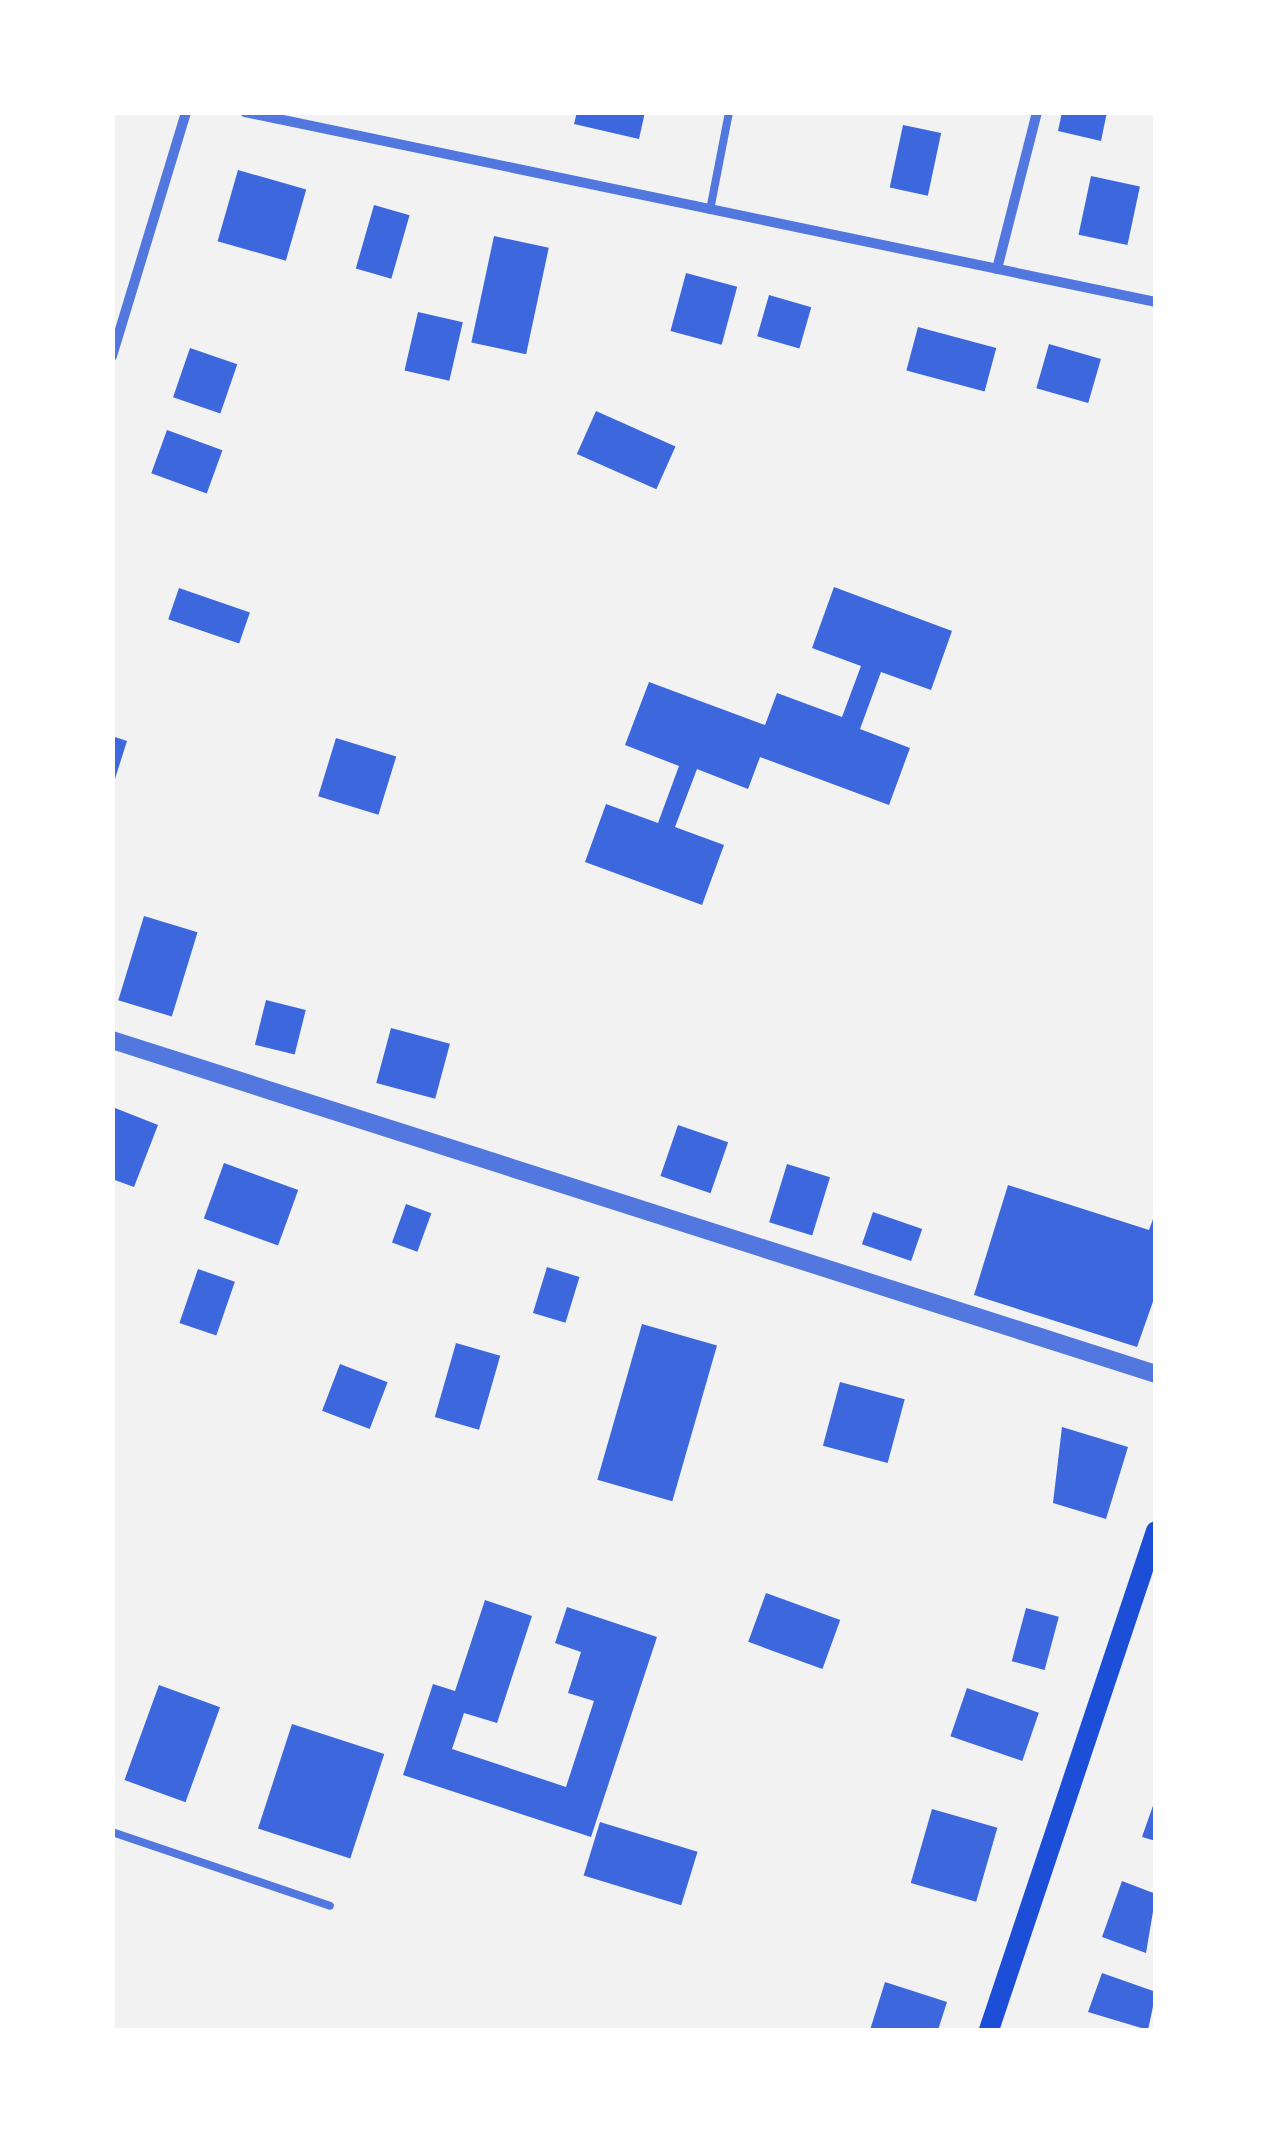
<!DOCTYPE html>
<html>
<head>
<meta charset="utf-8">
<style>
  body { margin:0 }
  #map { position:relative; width:1268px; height:2143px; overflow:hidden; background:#f2f2f2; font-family:"Alegreya Sans",sans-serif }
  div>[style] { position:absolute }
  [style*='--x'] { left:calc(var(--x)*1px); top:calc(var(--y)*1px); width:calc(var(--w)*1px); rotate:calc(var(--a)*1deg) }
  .building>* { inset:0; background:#3d67dc; transform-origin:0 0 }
  .service>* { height:8px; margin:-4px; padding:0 4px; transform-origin:4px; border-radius:4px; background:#5277de }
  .minor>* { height:10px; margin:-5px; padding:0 5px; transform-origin:5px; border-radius:5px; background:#5277de }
  .tertiary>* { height:18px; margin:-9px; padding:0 9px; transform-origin:9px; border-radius:9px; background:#5277de }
  .secondary>* { height:20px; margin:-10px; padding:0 10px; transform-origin:10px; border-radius:10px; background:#1d4ed8 }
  span { translate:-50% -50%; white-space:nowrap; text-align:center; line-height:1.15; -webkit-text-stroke:8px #fff; paint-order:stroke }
  .frame { position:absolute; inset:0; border:115px solid #fff; pointer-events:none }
</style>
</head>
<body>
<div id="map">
  <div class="building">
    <i style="clip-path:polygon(577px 112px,645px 112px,639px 139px,574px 124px)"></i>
    <i style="clip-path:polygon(1062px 112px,1107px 112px,1101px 141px,1058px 131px)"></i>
    <i style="left:903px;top:125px;width:39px;height:64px;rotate:12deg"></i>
    <i style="left:238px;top:170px;width:71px;height:74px;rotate:16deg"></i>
    <i style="left:1091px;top:176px;width:50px;height:60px;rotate:12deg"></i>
    <i style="left:374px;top:205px;width:37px;height:66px;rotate:16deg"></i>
    <i style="left:494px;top:236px;width:56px;height:109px;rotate:12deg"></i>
    <i style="left:686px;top:273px;width:53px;height:60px;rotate:15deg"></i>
    <i style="left:769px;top:295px;width:44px;height:43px;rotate:16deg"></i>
    <i style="left:418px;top:312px;width:46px;height:60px;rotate:13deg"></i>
    <i style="left:918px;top:327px;width:81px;height:45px;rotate:15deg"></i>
    <i style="left:1049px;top:344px;width:54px;height:46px;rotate:16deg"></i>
    <i style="left:190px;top:348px;width:50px;height:52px;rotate:19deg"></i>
    <i style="left:596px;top:411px;width:87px;height:47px;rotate:24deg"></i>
    <i style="left:167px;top:430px;width:59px;height:46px;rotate:20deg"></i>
    <i style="clip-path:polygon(834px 587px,952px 631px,931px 690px,881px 672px,860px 729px,910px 748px,889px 805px,760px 757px,748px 789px,697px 769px,675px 827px,724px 845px,702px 905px,585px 862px,606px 804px,658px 823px,679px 766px,625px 745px,649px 682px,765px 725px,777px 693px,842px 717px,861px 666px,812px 648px)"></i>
    <i style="left:179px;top:588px;width:75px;height:33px;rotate:19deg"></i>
    <i style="clip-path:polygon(112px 736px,127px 741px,113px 785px,112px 785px)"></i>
    <i style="left:336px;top:738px;width:63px;height:61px;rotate:17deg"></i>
    <i style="left:144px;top:916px;width:56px;height:88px;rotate:17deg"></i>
    <i style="left:266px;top:1000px;width:41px;height:46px;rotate:14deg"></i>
    <i style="left:391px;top:1028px;width:61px;height:57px;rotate:15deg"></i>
    <i style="clip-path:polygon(115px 1108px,158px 1125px,134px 1187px,112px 1179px)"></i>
    <i style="left:678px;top:1125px;width:53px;height:54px;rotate:19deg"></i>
    <i style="left:224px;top:1163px;width:79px;height:59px;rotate:20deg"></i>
    <i style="left:787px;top:1164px;width:45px;height:61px;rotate:17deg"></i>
    <i style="clip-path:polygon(1008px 1185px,1149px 1230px,1156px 1211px,1156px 1293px,1137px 1347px,974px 1295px)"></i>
    <i style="left:406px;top:1204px;width:27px;height:41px;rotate:20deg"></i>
    <i style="left:873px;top:1212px;width:52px;height:34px;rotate:19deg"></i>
    <i style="left:547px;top:1267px;width:34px;height:48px;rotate:17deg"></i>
    <i style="left:198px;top:1269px;width:39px;height:57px;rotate:19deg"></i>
    <i style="left:642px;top:1324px;width:78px;height:162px;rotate:16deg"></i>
    <i style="left:456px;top:1343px;width:46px;height:77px;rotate:16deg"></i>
    <i style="left:340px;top:1364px;width:51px;height:50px;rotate:21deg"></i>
    <i style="left:840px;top:1382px;width:67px;height:66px;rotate:15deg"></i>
    <i style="clip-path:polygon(1062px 1427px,1128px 1447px,1106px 1519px,1053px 1503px)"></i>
    <i style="left:766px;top:1593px;width:79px;height:52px;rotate:20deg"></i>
    <i style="clip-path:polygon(485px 1600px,532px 1616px,497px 1723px,464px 1713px,452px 1749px,566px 1787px,594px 1701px,568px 1693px,581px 1652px,555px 1643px,567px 1607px,657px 1637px,591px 1837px,403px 1775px,433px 1684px,455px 1691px)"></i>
    <i style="left:1026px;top:1608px;width:34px;height:55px;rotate:15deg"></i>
    <i style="left:159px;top:1685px;width:65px;height:101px;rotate:20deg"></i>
    <i style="left:967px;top:1688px;width:76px;height:51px;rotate:19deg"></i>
    <i style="left:292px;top:1724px;width:97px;height:110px;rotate:18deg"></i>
    <i style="clip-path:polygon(1155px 1800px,1156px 1800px,1156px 1841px,1142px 1837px)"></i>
    <i style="left:932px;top:1809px;width:68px;height:77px;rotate:16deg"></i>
    <i style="left:600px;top:1822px;width:102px;height:56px;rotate:17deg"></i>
    <i style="clip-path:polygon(1122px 1881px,1156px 1894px,1146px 1953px,1102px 1937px)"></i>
    <i style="clip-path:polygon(1102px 1973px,1156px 1992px,1148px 2030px,1088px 2012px)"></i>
    <i style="clip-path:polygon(885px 1982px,947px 2002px,938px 2030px,870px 2030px)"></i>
  </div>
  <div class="service">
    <i style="--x:710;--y:210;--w:100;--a:-79"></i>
    <i style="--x:112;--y:1832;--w:230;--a:18.7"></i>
  </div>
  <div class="minor">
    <i style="--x:245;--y:112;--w:931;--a:11.78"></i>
    <i style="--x:997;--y:269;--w:162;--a:-75.7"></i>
    <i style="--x:112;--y:356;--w:255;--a:-73.1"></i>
  </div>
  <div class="tertiary">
    <i style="--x:112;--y:1040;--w:1096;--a:17.74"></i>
  </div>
  <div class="secondary">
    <i style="--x:989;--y:2030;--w:526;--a:-71.5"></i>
  </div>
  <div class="frame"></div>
</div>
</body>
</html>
